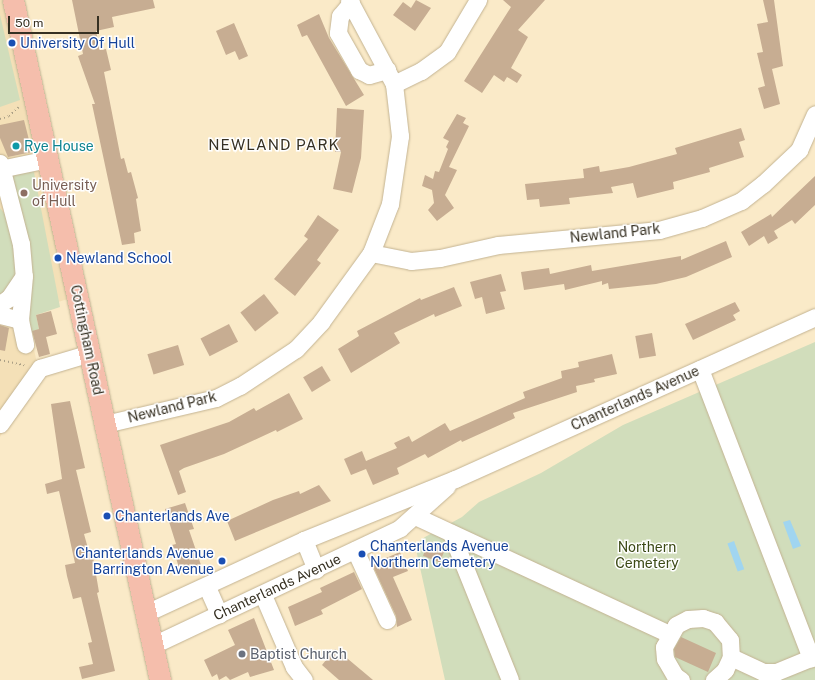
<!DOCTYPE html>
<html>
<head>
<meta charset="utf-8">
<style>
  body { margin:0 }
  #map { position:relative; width:815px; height:680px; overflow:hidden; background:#faeac8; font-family:"Public Sans",sans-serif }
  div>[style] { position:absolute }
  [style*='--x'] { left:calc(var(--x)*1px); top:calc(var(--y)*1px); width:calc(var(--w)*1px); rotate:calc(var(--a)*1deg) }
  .built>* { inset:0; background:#f4e0b7 }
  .green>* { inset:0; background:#d1ddbb }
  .water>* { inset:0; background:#a0d5f0; transform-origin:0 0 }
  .building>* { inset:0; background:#c7ad92; transform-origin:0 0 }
  .path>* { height:2px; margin-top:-1px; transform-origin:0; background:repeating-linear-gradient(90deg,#aa9f85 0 1px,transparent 0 4px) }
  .roads { filter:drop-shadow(0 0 1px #c3b392) drop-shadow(0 0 1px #c3b392) }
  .minor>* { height:17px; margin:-8.5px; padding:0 8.5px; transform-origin:8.5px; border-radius:8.5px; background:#fff }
  .major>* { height:21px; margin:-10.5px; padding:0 10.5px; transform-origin:10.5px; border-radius:10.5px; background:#f5beac }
  .dots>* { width:11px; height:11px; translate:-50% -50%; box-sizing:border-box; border:2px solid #fff; border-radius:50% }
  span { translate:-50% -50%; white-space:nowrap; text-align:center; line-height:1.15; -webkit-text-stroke:3px #fff; paint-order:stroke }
  .transit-label { font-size:14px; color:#164399 }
  .left { translate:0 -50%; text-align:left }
  .right { translate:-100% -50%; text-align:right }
  .culture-label { font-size:14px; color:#0d838f }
  .education-label { font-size:14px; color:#785e54 }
  .street-label { font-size:14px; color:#363022 }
  .park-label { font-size:14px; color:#3b4915 }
  .worship-label { font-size:14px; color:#5b616d }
  .neighbourhood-label { font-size:15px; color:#363022; letter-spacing:1px }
  .scale { position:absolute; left:8px; top:16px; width:91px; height:18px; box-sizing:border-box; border:2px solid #363022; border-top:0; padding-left:5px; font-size:12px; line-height:14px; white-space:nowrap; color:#363022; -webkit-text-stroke:3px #fff; paint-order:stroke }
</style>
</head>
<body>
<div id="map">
  <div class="built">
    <i style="clip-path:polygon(0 0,9px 0,71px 298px,26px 312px,39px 373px,0 437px)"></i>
  </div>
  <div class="green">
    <i style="clip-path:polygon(0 15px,20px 100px,0 107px)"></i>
    <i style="clip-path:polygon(33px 167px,60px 307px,36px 315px,39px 329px,26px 337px,6px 173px)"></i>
    <i style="clip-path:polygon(0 208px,8px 218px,20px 270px,0 298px)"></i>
    <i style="clip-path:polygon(815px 342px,815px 680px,445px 680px,415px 545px,425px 537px,462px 517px,479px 502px,541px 473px,623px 425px)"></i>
  </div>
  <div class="water">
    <i style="clip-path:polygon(790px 520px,801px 546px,793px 549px,783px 522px)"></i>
    <i style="left:734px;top:541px;width:30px;height:7px;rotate:70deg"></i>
  </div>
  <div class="building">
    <i style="clip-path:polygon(72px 0,153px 0,155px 8px,112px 17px,114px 27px,96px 31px,100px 50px,106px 49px,111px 70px,104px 72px,121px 159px,124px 158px,128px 173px,131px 172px,138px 198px,136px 199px,141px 231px,134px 233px,135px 243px,122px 245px,92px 104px,95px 104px,78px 56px,83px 54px)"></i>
    <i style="clip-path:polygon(416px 0,431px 8px,415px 31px,393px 15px,403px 2px,411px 8px)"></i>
    <i style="clip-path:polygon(503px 0,545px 0,518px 30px,528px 37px,511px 68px,522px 75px,517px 83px,507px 77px,504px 82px,494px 75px,482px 93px,464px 81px,511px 7px)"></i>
    <i style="clip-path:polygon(763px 0,774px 0,783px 66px,772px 69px,780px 104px,764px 109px,758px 88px,765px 86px,757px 53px,763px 52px,757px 24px,768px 22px)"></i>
    <i style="clip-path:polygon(319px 14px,329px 38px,364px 95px,346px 106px,307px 35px,302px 37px,297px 25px)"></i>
    <i style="clip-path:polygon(234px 23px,248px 56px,239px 60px,235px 51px,226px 55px,216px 31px)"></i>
    <i style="clip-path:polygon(337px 108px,364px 110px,361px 158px,352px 193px,333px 189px,341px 152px,335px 152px)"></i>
    <i style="clip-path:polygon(457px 114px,466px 118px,463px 123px,469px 126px,449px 167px,457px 170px,445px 195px,454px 208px,437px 221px,428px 210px,434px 203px,432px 190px,422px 186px,425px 175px,433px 179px,435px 171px,439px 172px,448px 149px,446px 147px,449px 141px,443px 138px)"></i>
    <i style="clip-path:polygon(24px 120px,32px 152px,8px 157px,0 138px,0 125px)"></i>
    <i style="clip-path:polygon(741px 128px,745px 140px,739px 142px,744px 157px,709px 168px,710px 172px,673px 182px,674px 189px,637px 198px,633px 183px,611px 187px,613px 193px,569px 198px,570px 204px,540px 207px,539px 199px,527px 200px,525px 184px,584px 178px,583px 169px,599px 166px,600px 172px,629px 167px,677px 154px,675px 148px)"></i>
    <i style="clip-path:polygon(815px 176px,815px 205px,795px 224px,792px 220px,774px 231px,778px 238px,768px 244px,764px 236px,749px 246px,741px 232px,771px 214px,772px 217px)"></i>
    <i style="clip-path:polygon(318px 215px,339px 230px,317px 260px,321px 263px,295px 296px,274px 279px,308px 239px,304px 236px)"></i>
    <i style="clip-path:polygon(726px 241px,732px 257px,686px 277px,656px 284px,609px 289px,608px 283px,602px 285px,602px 281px,565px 290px,564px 284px,524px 290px,521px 272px,549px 268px,550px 274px,591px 265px,592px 271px,681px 256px,681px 260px)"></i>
    <i style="clip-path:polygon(501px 274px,506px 291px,500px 292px,505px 309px,486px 314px,482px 297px,475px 299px,470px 282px)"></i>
    <i style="clip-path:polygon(454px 287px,462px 306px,435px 317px,434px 314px,394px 333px,400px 343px,351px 373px,338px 349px,359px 336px,357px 331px,420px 298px,421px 300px)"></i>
    <i style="left:264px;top:294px;width:24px;height:30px;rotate:52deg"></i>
    <i style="clip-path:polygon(735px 302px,740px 311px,733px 315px,736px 320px,693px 340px,685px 324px)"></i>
    <i style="clip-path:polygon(51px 311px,57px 334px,46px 337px,50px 354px,39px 357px,32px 331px,39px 329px,36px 315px)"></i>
    <i style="left:229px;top:324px;width:20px;height:32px;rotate:63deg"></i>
    <i style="clip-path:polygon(0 325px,9px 328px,5px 351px,0 350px)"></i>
    <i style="left:652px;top:333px;width:23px;height:17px;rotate:80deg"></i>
    <i style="left:178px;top:345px;width:21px;height:32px;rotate:73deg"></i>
    <i style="clip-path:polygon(612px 354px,617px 374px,594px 379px,595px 382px,576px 386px,577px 392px,513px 413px,515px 418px,462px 442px,461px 440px,428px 458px,425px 454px,397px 468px,399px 474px,373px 485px,366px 469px,351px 475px,344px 459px,362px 451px,366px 461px,397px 448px,394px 443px,409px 436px,412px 442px,445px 423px,450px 431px,525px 398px,523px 392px,562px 378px,561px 371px,579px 367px,578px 362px)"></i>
    <i style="left:322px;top:366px;width:17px;height:22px;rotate:59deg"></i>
    <i style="clip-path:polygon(289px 393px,303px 419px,277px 432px,276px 430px,224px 454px,184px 468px,179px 471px,186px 492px,178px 495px,160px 445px,229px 422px,254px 408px,256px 411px)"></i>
    <i style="clip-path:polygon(70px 401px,85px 468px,76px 470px,91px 532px,84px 534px,89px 552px,92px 551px,99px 592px,97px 593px,115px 671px,82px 679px,79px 667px,93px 664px,88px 643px,92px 642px,81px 597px,73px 599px,67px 576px,65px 565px,75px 563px,59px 491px,47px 494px,45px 484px,62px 479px,51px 404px)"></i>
    <i style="clip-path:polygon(319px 485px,331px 501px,235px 541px,227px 521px,273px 500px,299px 491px,300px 494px)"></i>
    <i style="clip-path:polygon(185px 503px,194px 529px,189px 530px,201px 565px,180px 571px,172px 545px,176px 544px,165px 509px)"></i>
    <i style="left:429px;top:541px;width:18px;height:16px;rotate:22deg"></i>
    <i style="clip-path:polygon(400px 552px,408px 571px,393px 577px,412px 620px,397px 627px,396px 616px,372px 564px)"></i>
    <i style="clip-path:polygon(354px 572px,362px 589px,321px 610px,323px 614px,295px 626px,288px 607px,322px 592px,320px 588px)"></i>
    <i style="clip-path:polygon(254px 618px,274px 670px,250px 677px,248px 672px,230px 680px,226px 676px,219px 680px,217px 674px,212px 677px,204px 660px,235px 645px,228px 630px)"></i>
    <i style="clip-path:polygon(681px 637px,716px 653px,708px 672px,675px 657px,674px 649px)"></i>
    <i style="clip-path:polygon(335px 649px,348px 659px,373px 680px,339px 680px,322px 665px)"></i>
  </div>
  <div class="path">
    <i style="--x:0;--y:119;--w:9;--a:-18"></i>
    <i style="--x:9;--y:116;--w:13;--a:-42"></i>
    <i style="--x:0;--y:360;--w:25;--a:12"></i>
  </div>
  <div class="roads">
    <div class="minor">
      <i style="--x:351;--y:3;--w:17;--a:130"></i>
      <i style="--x:340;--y:16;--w:17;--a:97"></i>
      <i style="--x:338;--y:33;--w:43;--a:60.4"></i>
      <i style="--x:359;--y:70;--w:11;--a:27"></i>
      <i style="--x:369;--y:75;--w:19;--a:-16"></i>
      <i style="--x:394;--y:84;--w:30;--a:-26"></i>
      <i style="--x:421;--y:71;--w:32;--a:-36"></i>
      <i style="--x:447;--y:52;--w:61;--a:-59.2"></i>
      <i style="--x:0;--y:163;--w:84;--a:75.5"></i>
      <i style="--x:21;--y:244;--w:32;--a:85"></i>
      <i style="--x:24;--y:276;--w:44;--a:95.2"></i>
      <i style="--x:20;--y:320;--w:25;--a:78"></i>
      <i style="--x:0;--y:169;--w:49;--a:-11.8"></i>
      <i style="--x:371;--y:253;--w:41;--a:11.3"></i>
      <i style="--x:411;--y:261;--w:29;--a:-6"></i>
      <i style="--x:440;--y:258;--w:59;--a:-12.6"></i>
      <i style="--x:498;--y:245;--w:162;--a:-5.3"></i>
      <i style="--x:659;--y:230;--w:45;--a:-15.6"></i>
      <i style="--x:702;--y:218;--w:43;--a:-23.6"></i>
      <i style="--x:741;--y:201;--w:28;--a:-38"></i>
      <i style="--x:763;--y:184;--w:50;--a:-43.4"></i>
      <i style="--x:799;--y:150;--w:39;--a:-66"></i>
      <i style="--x:0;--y:304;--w:11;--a:-34"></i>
      <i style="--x:9;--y:298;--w:25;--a:-56"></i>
      <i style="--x:0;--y:315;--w:21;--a:14"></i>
      <i style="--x:700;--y:369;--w:310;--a:69"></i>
      <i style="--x:0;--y:424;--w:69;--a:-54.5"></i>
      <i style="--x:40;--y:368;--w:52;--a:-16.7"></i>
      <i style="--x:105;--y:424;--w:114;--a:-13.2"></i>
      <i style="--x:216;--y:398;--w:27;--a:-27"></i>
      <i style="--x:240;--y:386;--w:67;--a:-33.5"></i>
      <i style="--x:296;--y:349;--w:37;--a:-47"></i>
      <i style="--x:321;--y:322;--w:85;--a:-54.1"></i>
      <i style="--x:371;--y:253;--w:53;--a:-68.8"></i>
      <i style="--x:390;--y:204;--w:69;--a:-81.6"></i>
      <i style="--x:400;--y:136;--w:52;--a:-96.6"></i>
      <i style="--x:394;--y:84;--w:95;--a:-118.2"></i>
      <i style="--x:415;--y:516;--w:280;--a:24.9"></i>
      <i style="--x:451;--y:533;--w:158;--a:68.1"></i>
      <i style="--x:304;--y:540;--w:32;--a:68"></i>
      <i style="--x:355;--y:550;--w:77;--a:65.4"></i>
      <i style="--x:207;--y:587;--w:30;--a:66"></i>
      <i style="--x:263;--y:595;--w:78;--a:66.7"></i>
      <i style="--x:294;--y:667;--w:16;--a:52"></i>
      <i style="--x:146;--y:613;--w:174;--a:-24.8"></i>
      <i style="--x:304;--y:540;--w:163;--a:-22"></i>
      <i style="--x:455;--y:479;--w:395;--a:-24.2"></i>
      <i style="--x:153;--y:645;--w:273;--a:-25.3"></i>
      <i style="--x:400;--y:528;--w:63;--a:-41.8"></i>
      <i style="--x:731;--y:657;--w:35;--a:25"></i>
      <i style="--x:763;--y:672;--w:13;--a:0"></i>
      <i style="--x:776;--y:672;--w:42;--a:-22.3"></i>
      <i style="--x:681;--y:680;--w:7;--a:-146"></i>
      <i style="--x:675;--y:676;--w:20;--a:-120"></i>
      <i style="--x:665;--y:659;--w:12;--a:-95"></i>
      <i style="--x:664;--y:647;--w:25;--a:-61"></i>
      <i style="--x:676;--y:625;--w:13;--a:-27"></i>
      <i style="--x:688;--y:619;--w:15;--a:-4"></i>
      <i style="--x:703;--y:618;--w:13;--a:18"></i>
      <i style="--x:715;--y:622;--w:23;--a:50"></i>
      <i style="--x:730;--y:640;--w:17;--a:87"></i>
      <i style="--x:731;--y:657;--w:14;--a:115"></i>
      <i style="--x:725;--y:670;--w:15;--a:138"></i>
    </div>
    <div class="major">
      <i style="--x:13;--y:0;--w:696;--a:77.8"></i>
    </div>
  </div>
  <div class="dots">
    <i style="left:12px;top:43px;background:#1a4fb4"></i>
    <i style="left:16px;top:146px;background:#0f9aa8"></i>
    <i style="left:24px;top:193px;background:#8d6e63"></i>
    <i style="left:58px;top:258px;background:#1a4fb4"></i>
    <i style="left:107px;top:516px;background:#1a4fb4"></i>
    <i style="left:362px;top:554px;background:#1a4fb4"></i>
    <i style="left:222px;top:561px;background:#1a4fb4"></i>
    <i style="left:242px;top:654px;background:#6b7280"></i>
  </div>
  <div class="transit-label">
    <span class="left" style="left:20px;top:43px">University Of Hull</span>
    <span class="left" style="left:66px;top:258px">Newland School</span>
    <span class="left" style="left:115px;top:516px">Chanterlands Ave</span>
    <span class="left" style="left:370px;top:554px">Chanterlands Avenue<br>Northern Cemetery</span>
    <span class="right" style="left:214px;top:561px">Chanterlands Avenue<br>Barrington Avenue</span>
  </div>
  <div class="culture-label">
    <span class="left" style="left:24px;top:146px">Rye House</span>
  </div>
  <div class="education-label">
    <span class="left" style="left:32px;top:193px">University<br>of Hull</span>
  </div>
  <div class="street-label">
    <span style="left:615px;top:233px;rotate:-6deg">Newland Park</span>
    <span style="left:87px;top:340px;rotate:78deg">Cottingham Road</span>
    <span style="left:635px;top:398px;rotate:-24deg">Chanterlands Avenue</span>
    <span style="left:172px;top:407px;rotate:-14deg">Newland Park</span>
    <span style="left:277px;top:587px;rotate:-25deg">Chanterlands Avenue</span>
  </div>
  <div class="park-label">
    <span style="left:647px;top:555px">Northern<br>Cemetery</span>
  </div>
  <div class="worship-label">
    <span class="left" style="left:250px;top:654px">Baptist Church</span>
  </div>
  <div class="neighbourhood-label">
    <span style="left:274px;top:145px">NEWLAND PARK</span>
  </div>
  <div class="scale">50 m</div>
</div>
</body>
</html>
